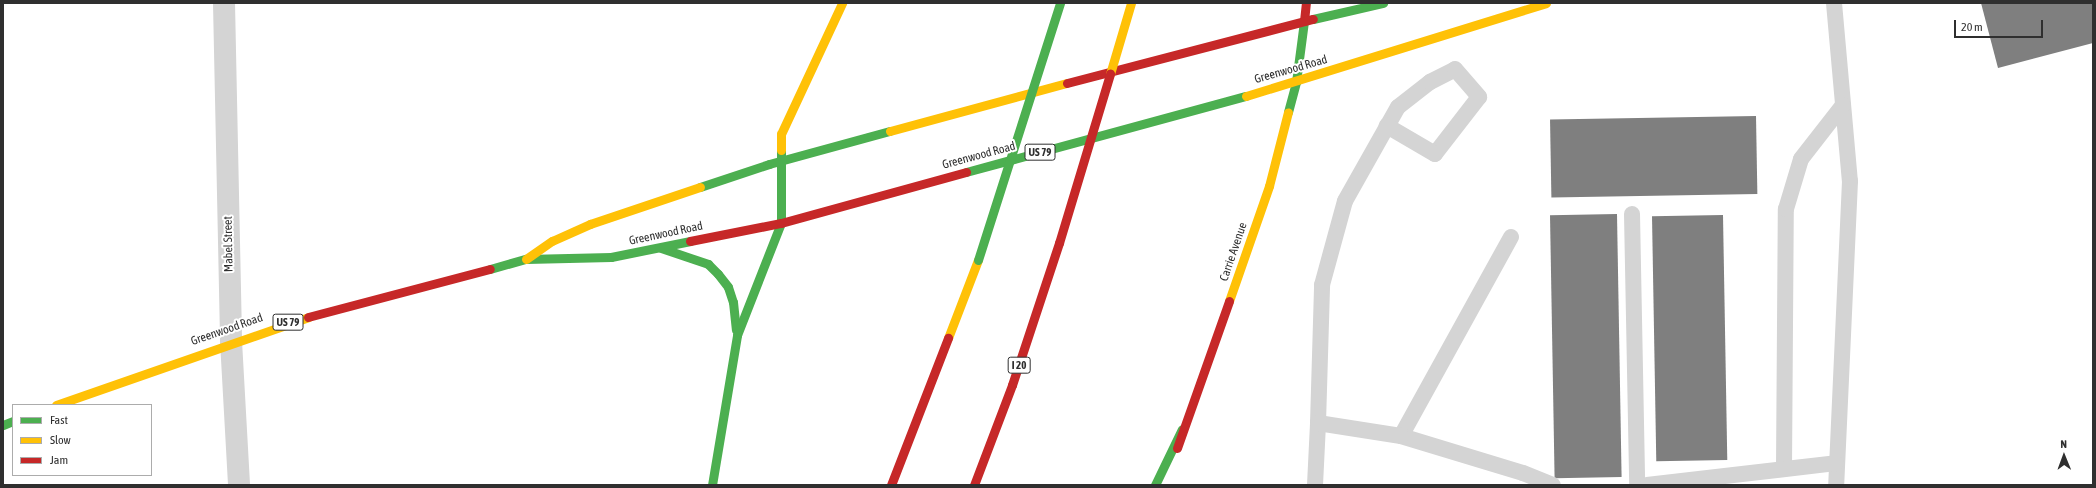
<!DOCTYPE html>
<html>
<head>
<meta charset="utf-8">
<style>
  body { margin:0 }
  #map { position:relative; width:2096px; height:488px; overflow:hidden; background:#fff; font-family:"Asap Condensed",sans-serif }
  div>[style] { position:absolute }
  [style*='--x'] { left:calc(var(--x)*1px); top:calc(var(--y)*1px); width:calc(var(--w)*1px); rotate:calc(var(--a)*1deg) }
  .building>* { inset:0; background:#7f7f7f; transform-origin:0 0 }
  .lane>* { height:16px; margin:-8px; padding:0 8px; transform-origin:8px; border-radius:8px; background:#d4d4d4 }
  .street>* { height:22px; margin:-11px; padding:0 11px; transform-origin:11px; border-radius:11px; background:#d4d4d4 }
  .fast>* { height:9px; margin:-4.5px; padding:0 4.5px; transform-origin:4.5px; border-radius:4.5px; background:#4caf50 }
  .slow>* { height:9px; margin:-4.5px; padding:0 4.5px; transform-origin:4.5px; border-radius:4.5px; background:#ffc107 }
  .jam>* { height:9px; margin:-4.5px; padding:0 4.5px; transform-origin:4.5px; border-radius:4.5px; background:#c62828 }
  .fast-bridge>* { height:9px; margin:-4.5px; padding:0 4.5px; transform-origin:4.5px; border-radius:4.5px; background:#4caf50 }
  .slow-bridge>* { height:9px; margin:-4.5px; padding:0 4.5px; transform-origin:4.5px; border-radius:4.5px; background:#ffc107 }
  .jam-bridge>* { height:9px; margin:-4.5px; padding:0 4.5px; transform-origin:4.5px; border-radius:4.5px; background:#c62828 }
  span { translate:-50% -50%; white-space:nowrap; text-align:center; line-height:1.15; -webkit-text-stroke:4px #fff; paint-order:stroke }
  .shield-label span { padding:1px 3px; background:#fff; border:1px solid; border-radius:3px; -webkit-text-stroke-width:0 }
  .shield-label { font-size:11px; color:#2f2f2f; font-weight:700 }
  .street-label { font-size:12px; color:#2f2f2f }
  .frame { position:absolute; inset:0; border:4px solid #2f2f2f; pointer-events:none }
  .legend { position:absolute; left:12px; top:404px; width:140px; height:72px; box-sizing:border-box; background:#fff; border:1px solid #acacac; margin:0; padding:5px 7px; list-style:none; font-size:12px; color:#2f2f2f }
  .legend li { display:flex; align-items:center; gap:8px; height:20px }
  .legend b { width:20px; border:1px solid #acacac }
  .north { position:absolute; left:2044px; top:436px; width:40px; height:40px; -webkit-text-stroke:3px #fff; paint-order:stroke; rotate:359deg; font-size:11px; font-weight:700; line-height:16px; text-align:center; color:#2f2f2f }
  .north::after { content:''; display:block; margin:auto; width:14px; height:18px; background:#2f2f2f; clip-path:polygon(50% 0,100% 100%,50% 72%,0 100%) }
  .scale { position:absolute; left:1954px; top:20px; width:89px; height:18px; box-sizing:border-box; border:2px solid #2f2f2f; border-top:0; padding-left:5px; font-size:12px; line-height:14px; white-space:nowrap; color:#2f2f2f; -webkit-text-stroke:3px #fff; paint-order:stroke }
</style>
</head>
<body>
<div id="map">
  <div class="building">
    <i style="clip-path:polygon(1981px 3px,2093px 3px,2093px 43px,1998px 68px)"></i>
    <i style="left:1756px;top:116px;width:78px;height:206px;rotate:89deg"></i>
    <i style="left:1617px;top:214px;width:263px;height:67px;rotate:89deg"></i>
    <i style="left:1723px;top:215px;width:245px;height:71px;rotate:89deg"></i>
  </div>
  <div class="lane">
    <i style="--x:1834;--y:3;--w:179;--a:84.9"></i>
    <i style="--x:1850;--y:181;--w:304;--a:92.6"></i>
    <i style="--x:1632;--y:214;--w:271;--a:88.9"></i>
    <i style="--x:1511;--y:237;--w:227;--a:118.9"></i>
    <i style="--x:1401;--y:436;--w:127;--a:16.9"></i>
    <i style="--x:1523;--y:473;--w:32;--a:22"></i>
    <i style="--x:1318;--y:423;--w:138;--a:-88.3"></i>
    <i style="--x:1322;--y:285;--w:87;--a:-74.7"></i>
    <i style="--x:1345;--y:201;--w:108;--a:-60.6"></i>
    <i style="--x:1398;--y:107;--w:41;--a:-38"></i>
    <i style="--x:1430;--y:82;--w:28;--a:-27"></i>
    <i style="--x:1455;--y:69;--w:37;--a:49"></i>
    <i style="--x:1479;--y:97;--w:72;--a:127.7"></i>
    <i style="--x:1435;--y:154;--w:56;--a:-149.7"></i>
    <i style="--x:1784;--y:468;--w:259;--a:-89.6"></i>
    <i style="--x:1786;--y:209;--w:52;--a:-73.3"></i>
    <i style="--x:1801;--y:159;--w:68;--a:-52.1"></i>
    <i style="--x:1315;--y:485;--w:62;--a:-87.2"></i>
    <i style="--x:1318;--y:423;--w:84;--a:8.9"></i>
    <i style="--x:1647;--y:485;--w:190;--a:-6.6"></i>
  </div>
  <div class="street">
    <i style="--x:224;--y:3;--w:338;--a:88.8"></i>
    <i style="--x:231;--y:341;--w:144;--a:86.8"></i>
  </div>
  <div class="fast">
    <i style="--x:1313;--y:19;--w:72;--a:-12.9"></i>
    <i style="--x:1288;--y:112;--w:31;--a:-75"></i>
    <i style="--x:1296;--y:82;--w:62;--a:-82.5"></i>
    <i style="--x:966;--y:172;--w:290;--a:-15.2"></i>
    <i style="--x:700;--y:187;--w:73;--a:-18.4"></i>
    <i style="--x:769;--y:164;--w:125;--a:-15.3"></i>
    <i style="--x:661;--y:248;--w:50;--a:18.8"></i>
    <i style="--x:708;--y:264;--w:14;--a:45"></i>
    <i style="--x:718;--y:274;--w:16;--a:52"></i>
    <i style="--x:728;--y:287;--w:16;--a:72"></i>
    <i style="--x:733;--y:302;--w:28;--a:84"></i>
    <i style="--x:490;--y:269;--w:37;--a:-16"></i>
    <i style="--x:526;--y:259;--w:85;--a:-1.3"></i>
    <i style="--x:611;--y:257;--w:81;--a:-11.4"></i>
    <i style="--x:3;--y:425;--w:11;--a:-22"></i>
    <i style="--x:712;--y:485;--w:152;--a:-80.5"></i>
    <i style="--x:737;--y:335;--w:120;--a:-68.6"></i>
    <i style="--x:781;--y:223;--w:73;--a:-90"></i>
    <i style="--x:1155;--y:485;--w:62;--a:-64.3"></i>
  </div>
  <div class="slow">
    <i style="--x:1246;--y:96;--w:314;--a:-17.2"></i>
    <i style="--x:890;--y:131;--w:183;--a:-15.2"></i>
    <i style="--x:781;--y:150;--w:16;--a:-90"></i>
    <i style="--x:781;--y:134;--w:145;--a:-65"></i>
    <i style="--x:526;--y:259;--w:32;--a:-35"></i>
    <i style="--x:552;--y:241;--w:42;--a:-24.1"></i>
    <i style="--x:590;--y:224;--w:116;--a:-18.6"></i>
    <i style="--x:1229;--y:301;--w:122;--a:-70.8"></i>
    <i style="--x:1269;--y:186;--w:76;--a:-75.6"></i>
    <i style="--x:948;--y:338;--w:84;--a:-69"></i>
    <i style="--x:56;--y:405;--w:267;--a:-19.2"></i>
  </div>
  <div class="jam">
    <i style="--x:1304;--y:21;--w:18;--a:-84"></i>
    <i style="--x:1067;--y:83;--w:254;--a:-14.6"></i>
    <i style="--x:690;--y:241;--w:93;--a:-11.2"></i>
    <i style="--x:781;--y:223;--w:192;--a:-15.4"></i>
    <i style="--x:308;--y:317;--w:188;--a:-14.8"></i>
    <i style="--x:1177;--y:448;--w:156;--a:-70.5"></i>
    <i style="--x:891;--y:485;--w:158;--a:-68.8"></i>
    <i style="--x:974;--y:485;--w:107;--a:-69.2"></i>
    <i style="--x:1012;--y:385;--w:150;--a:-71.7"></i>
  </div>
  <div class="fast-bridge">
    <i style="--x:978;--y:260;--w:270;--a:-72.3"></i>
  </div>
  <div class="slow-bridge">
    <i style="--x:1110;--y:74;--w:74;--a:-73.5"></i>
  </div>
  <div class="jam-bridge">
    <i style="--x:1059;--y:243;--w:177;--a:-73.2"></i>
  </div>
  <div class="shield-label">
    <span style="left:1040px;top:152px">US 79</span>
    <span style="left:288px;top:322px">US 79</span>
    <span style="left:1019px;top:365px">I 20</span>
  </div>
  <div class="street-label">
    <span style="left:1291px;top:70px;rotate:-16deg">Greenwood Road</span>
    <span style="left:979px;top:156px;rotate:-15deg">Greenwood Road</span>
    <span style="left:666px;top:234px;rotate:-12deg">Greenwood Road</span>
    <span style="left:229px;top:244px;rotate:-91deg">Mabel Street</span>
    <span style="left:1234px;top:252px;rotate:-71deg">Carrie Avenue</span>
    <span style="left:227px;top:330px;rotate:-19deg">Greenwood Road</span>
  </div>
  <div class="frame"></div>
  <ul class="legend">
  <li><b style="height:5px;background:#4caf50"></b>Fast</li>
  <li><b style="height:5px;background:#ffc107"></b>Slow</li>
  <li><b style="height:5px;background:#c62828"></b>Jam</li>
  </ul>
  <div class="north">N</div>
  <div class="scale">20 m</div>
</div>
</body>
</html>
